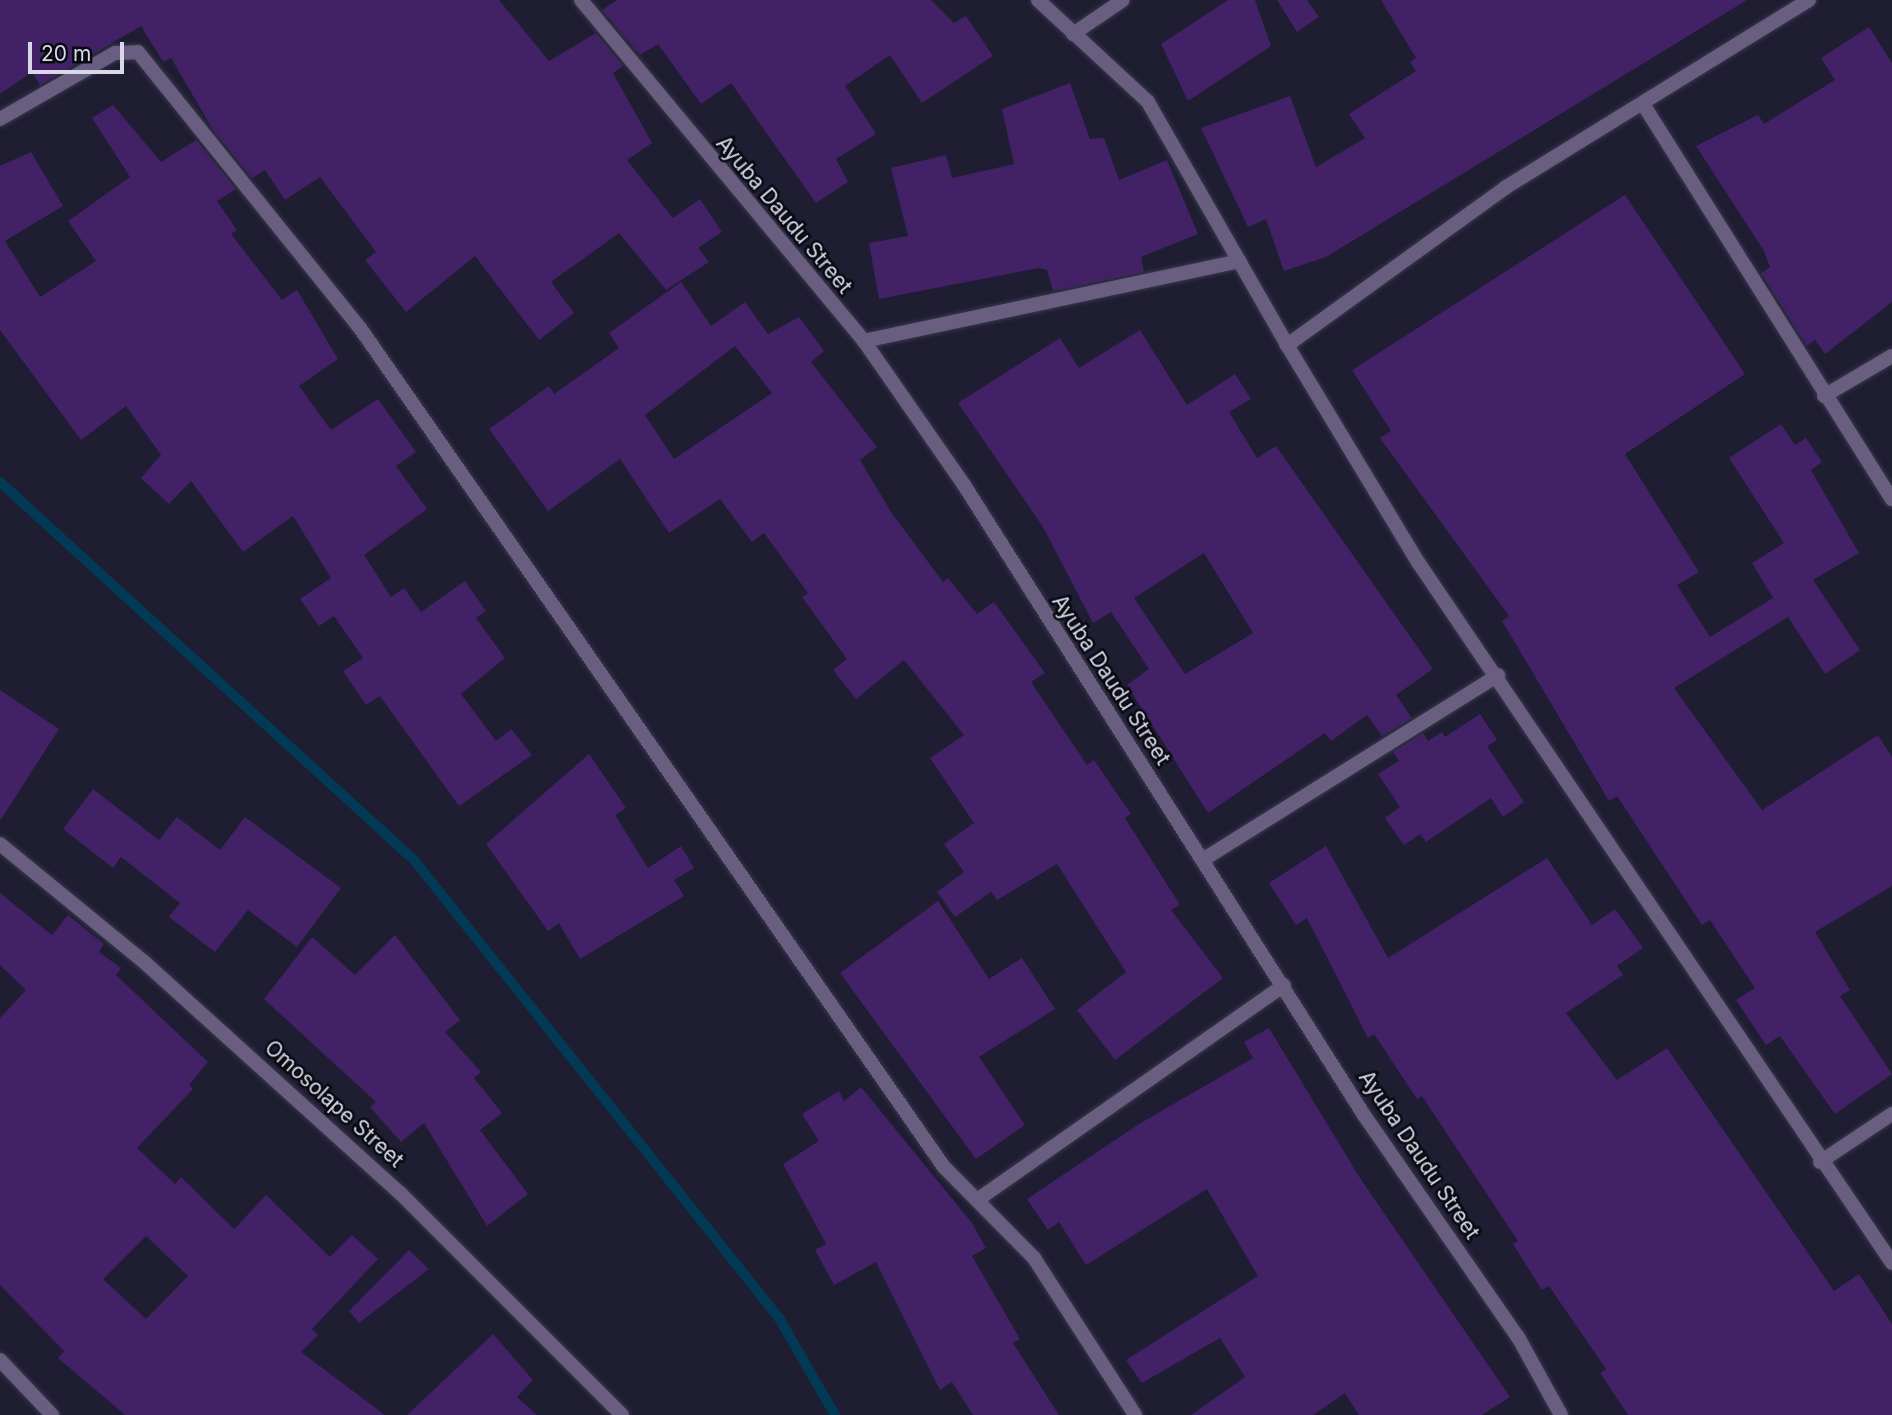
<!DOCTYPE html>
<html>
<head>
<meta charset="utf-8">
<style>
  body { margin:0 }
  #map { position:relative; width:1892px; height:1415px; overflow:hidden; background:#1e1d32; font-family:Inter,sans-serif }
  div>[style] { position:absolute }
  [style*='--x'] { left:calc(var(--x)*1px); top:calc(var(--y)*1px); width:calc(var(--w)*1px); rotate:calc(var(--a)*1deg) }
  .stream>* { height:10px; margin:-5px; padding:0 5px; transform-origin:5px; border-radius:5px; background:#023a55 }
  .building>* { inset:0; background:#422167 }
  .roads { filter:drop-shadow(0 0 2px #38374b) drop-shadow(0 0 2px #38374b) }
  .street>* { height:14px; margin:-7px; padding:0 7px; transform-origin:7px; border-radius:7px; background:#695e7f }
  span { translate:-50% -50%; white-space:nowrap; text-align:center; line-height:1.15; -webkit-text-stroke:5px #090912; paint-order:stroke }
  .street-label { font-size:21px; color:#d8d9e8 }
  .scale { position:absolute; left:28px; top:42px; width:96px; height:32px; box-sizing:border-box; border:4px solid #d8d9e8; border-top:0; padding-left:9px; font-size:21px; line-height:24px; white-space:nowrap; color:#d8d9e8; -webkit-text-stroke:5px #090912; paint-order:stroke }
</style>
</head>
<body>
<div id="map">
  <div class="stream">
    <i style="--x:0;--y:482;--w:561;--a:42.4"></i>
    <i style="--x:414;--y:860;--w:586;--a:51.45"></i>
    <i style="--x:779;--y:1318;--w:112;--a:60"></i>
  </div>
  <div class="building">
    <i style="clip-path:polygon(0 0,499px 0,549px 61px,596px 33px,623px 66px,613px 73px,652px 143px,627px 160px,673px 218px,700px 199px,722px 232px,698px 248px,709px 262px,666px 290px,619px 233px,551px 282px,574px 313px,539px 340px,475px 256px,406px 312px,365px 260px,376px 252px,320px 177px,285px 200px,265px 170px,252px 178px,213px 130px,171px 58px,163px 62px,141px 26px,40px 85px,32px 72px,0 94px)"></i>
    <i style="clip-path:polygon(617px 0,931px 0,954px 23px,966px 16px,993px 56px,922px 103px,890px 55px,845px 86px,876px 134px,836px 159px,848px 182px,816px 203px,731px 83px,701px 104px,658px 44px,640px 55px,602px 10px)"></i>
    <i style="clip-path:polygon(1228px 0,1255px 0,1271px 46px,1188px 101px,1161px 44px)"></i>
    <i style="clip-path:polygon(1277px 0,1307px 0,1319px 17px,1297px 32px)"></i>
    <i style="clip-path:polygon(1381px 0,1747px 0,1326px 257px,1284px 271px,1266px 219px,1248px 227px,1201px 128px,1290px 96px,1316px 167px,1365px 138px,1349px 114px,1416px 71px,1410px 62px,1416px 58px)"></i>
    <i style="clip-path:polygon(1869px 27px,1892px 63px,1892px 302px,1825px 354px,1815px 340px,1807px 346px,1761px 273px,1770px 267px,1764px 251px,1696px 146px,1758px 115px,1764px 124px,1835px 80px,1821px 58px)"></i>
    <i style="clip-path:polygon(1070px 83px,1090px 139px,1104px 138px,1119px 180px,1167px 160px,1198px 234px,1141px 257px,1144px 272px,1053px 291px,1047px 270px,1039px 268px,879px 299px,869px 243px,908px 236px,891px 168px,946px 155px,952px 178px,1014px 164px,1002px 109px)"></i>
    <i style="clip-path:polygon(113px 105px,161px 162px,196px 140px,236px 189px,217px 201px,237px 230px,231px 234px,282px 300px,297px 290px,338px 359px,299px 386px,331px 430px,378px 399px,416px 452px,396px 466px,427px 509px,364px 555px,391px 597px,404px 588px,421px 612px,465px 581px,486px 611px,476px 618px,505px 658px,461px 694px,496px 741px,511px 729px,532px 755px,459px 806px,380px 696px,366px 705px,343px 671px,363px 658px,334px 616px,319px 626px,300px 599px,331px 578px,293px 516px,243px 552px,191px 481px,169px 504px,141px 478px,161px 455px,126px 406px,81px 440px,0 330px,0 166px,31px 152px,63px 206px,5px 241px,40px 297px,96px 261px,68px 221px,130px 177px,92px 118px)"></i>
    <i style="clip-path:polygon(1625px 195px,1745px 374px,1625px 454px,1699px 572px,1677px 585px,1710px 637px,1773px 598px,1752px 563px,1784px 543px,1729px 458px,1781px 424px,1795px 445px,1806px 438px,1822px 462px,1811px 470px,1859px 553px,1813px 580px,1860px 650px,1825px 674px,1788px 617px,1674px 688px,1762px 810px,1878px 735px,1892px 757px,1892px 886px,1815px 932px,1850px 990px,1840px 996px,1892px 1074px,1835px 1114px,1780px 1036px,1766px 1045px,1736px 1000px,1755px 988px,1710px 920px,1702px 925px,1617px 796px,1609px 801px,1502px 621px,1509px 616px,1380px 438px,1391px 431px,1352px 370px)"></i>
    <i style="clip-path:polygon(evenodd,681px 282px,711px 326px,745px 302px,768px 334px,799px 317px,824px 351px,811px 362px,877px 447px,860px 460px,891px 512px,943px 582px,948px 578px,977px 614px,994px 602px,1045px 673px,1031px 682px,1087px 765px,1094px 760px,1131px 814px,1125px 818px,1180px 905px,1171px 910px,1223px 978px,1115px 1060px,1077px 1010px,1126px 972px,1057px 864px,997px 900px,991px 892px,955px 917px,937px 892px,964px 872px,944px 844px,974px 823px,930px 758px,964px 735px,904px 660px,856px 699px,833px 670px,847px 659px,802px 597px,808px 593px,764px 533px,752px 542px,720px 499px,669px 533px,620px 459px,548px 511px,489px 429px,549px 386px,554px 394px,619px 348px,609px 333px,681px 282px,735px 346px,772px 393px,674px 459px,645px 415px,735px 346px)"></i>
    <i style="clip-path:polygon(evenodd,1140px 330px,1187px 405px,1235px 374px,1251px 399px,1229px 412px,1257px 458px,1276px 446px,1433px 669px,1396px 695px,1412px 718px,1382px 736px,1367px 715px,1331px 741px,1325px 733px,1208px 813px,1127px 685px,1149px 669px,1111px 612px,1093px 623px,1043px 527px,958px 403px,1060px 338px,1079px 368px,1140px 330px,1204px 553px,1253px 633px,1185px 674px,1134px 598px,1204px 553px)"></i>
    <i style="clip-path:polygon(0 690px,59px 729px,0 821px)"></i>
    <i style="clip-path:polygon(1480px 714px,1497px 740px,1487px 746px,1524px 802px,1503px 817px,1491px 798px,1426px 842px,1420px 834px,1404px 845px,1385px 818px,1400px 807px,1378px 774px,1399px 761px,1393px 752px,1423px 733px,1428px 741px,1442px 732px,1445px 737px)"></i>
    <i style="clip-path:polygon(589px 754px,626px 808px,615px 815px,648px 868px,681px 846px,694px 868px,674px 880px,684px 896px,580px 959px,559px 923px,548px 931px,486px 844px)"></i>
    <i style="clip-path:polygon(93px 789px,159px 840px,177px 817px,220px 850px,245px 817px,341px 888px,297px 947px,248px 910px,215px 952px,169px 917px,180px 903px,121px 857px,113px 868px,63px 829px)"></i>
    <i style="clip-path:polygon(1326px 846px,1388px 958px,1547px 858px,1592px 925px,1615px 909px,1643px 948px,1617px 966px,1623px 975px,1566px 1013px,1617px 1080px,1667px 1048px,1834px 1291px,1859px 1274px,1892px 1324px,1892px 1415px,1628px 1415px,1600px 1373px,1606px 1369px,1549px 1286px,1542px 1290px,1513px 1244px,1518px 1241px,1422px 1096px,1417px 1099px,1374px 1034px,1368px 1038px,1307px 918px,1296px 925px,1269px 883px)"></i>
    <i style="clip-path:polygon(evenodd,0 893px,52px 935px,68px 915px,104px 944px,99px 952px,121px 968px,116px 975px,208px 1062px,189px 1085px,193px 1089px,137px 1148px,175px 1184px,181px 1177px,234px 1229px,266px 1195px,330px 1257px,352px 1235px,378px 1259px,312px 1329px,318px 1335px,301px 1352px,385px 1415px,125px 1415px,58px 1358px,64px 1351px,0 1285px,0 1018px,26px 990px,0 965px,0 893px,146px 1236px,188px 1276px,146px 1319px,103px 1279px,146px 1236px)"></i>
    <i style="clip-path:polygon(938px 901px,989px 979px,1022px 958px,1055px 1009px,979px 1057px,1025px 1125px,976px 1159px,840px 973px)"></i>
    <i style="clip-path:polygon(395px 935px,460px 1020px,445px 1032px,481px 1072px,474px 1078px,502px 1113px,480px 1130px,528px 1194px,487px 1226px,424px 1123px,401px 1142px,370px 1107px,376px 1102px,264px 999px,312px 937px,355px 975px)"></i>
    <i style="clip-path:polygon(1269px 1028px,1360px 1178px,1510px 1397px,1482px 1415px,1359px 1415px,1345px 1393px,1313px 1415px,1191px 1415px,1245px 1377px,1220px 1338px,1142px 1383px,1126px 1360px,1258px 1276px,1207px 1189px,1086px 1265px,1059px 1222px,1048px 1230px,1027px 1199px,1139px 1124px,1253px 1058px,1244px 1042px)"></i>
    <i style="clip-path:polygon(861px 1087px,972px 1223px,986px 1248px,972px 1256px,1020px 1339px,1013px 1343px,1059px 1415px,973px 1415px,952px 1382px,940px 1390px,876px 1262px,834px 1285px,815px 1250px,826px 1244px,783px 1164px,819px 1141px,802px 1114px,839px 1091px,844px 1101px)"></i>
    <i style="clip-path:polygon(409px 1250px,429px 1269px,359px 1323px,349px 1311px)"></i>
    <i style="clip-path:polygon(493px 1334px,533px 1380px,517px 1397px,537px 1415px,407px 1415px)"></i>
  </div>
  <div class="roads">
    <div class="street">
      <i style="--x:581;--y:0;--w:443;--a:50.3"></i>
      <i style="--x:864;--y:341;--w:175;--a:55.2"></i>
      <i style="--x:964;--y:485;--w:746;--a:57.59"></i>
      <i style="--x:1364;--y:1115;--w:270;--a:55.3"></i>
      <i style="--x:1518;--y:1337;--w:89;--a:61.1"></i>
      <i style="--x:1038;--y:0;--w:150;--a:42.8"></i>
      <i style="--x:1148;--y:102;--w:280;--a:60.2"></i>
      <i style="--x:1809;--y:0;--w:357;--a:148.3"></i>
      <i style="--x:1505;--y:188;--w:269;--a:144.2"></i>
      <i style="--x:1287;--y:345;--w:253;--a:58.9"></i>
      <i style="--x:1418;--y:562;--w:846;--a:55.93"></i>
      <i style="--x:1073;--y:34;--w:60;--a:-34.2"></i>
      <i style="--x:1643;--y:104;--w:467;--a:57.8"></i>
      <i style="--x:0;--y:119;--w:133;--a:-29.9"></i>
      <i style="--x:115;--y:53;--w:23;--a:-2"></i>
      <i style="--x:138;--y:52;--w:354;--a:51.2"></i>
      <i style="--x:360;--y:328;--w:1022;--a:55.16"></i>
      <i style="--x:944;--y:1167;--w:128;--a:45.3"></i>
      <i style="--x:1034;--y:1258;--w:187;--a:57.2"></i>
      <i style="--x:864;--y:341;--w:384;--a:-12"></i>
      <i style="--x:1824;--y:396;--w:79;--a:-30.5"></i>
      <i style="--x:0;--y:844;--w:185;--a:39.3"></i>
      <i style="--x:143;--y:961;--w:346;--a:42.1"></i>
      <i style="--x:400;--y:1193;--w:314;--a:45"></i>
      <i style="--x:1204;--y:859;--w:347;--a:-32"></i>
      <i style="--x:1820;--y:1162;--w:87;--a:-33.7"></i>
      <i style="--x:980;--y:1198;--w:371;--a:-35"></i>
      <i style="--x:0;--y:1360;--w:76;--a:46.6"></i>
    </div>
  </div>
  <div class="street-label">
    <span style="left:784px;top:215px;rotate:50deg">Ayuba Daudu Street</span>
    <span style="left:1111px;top:680px;rotate:57deg">Ayuba Daudu Street</span>
    <span style="left:334px;top:1104px;rotate:42deg">Omosolape Street</span>
    <span style="left:1419px;top:1155px;rotate:56deg">Ayuba Daudu Street</span>
  </div>
  <div class="scale">20 m</div>
</div>
</body>
</html>
